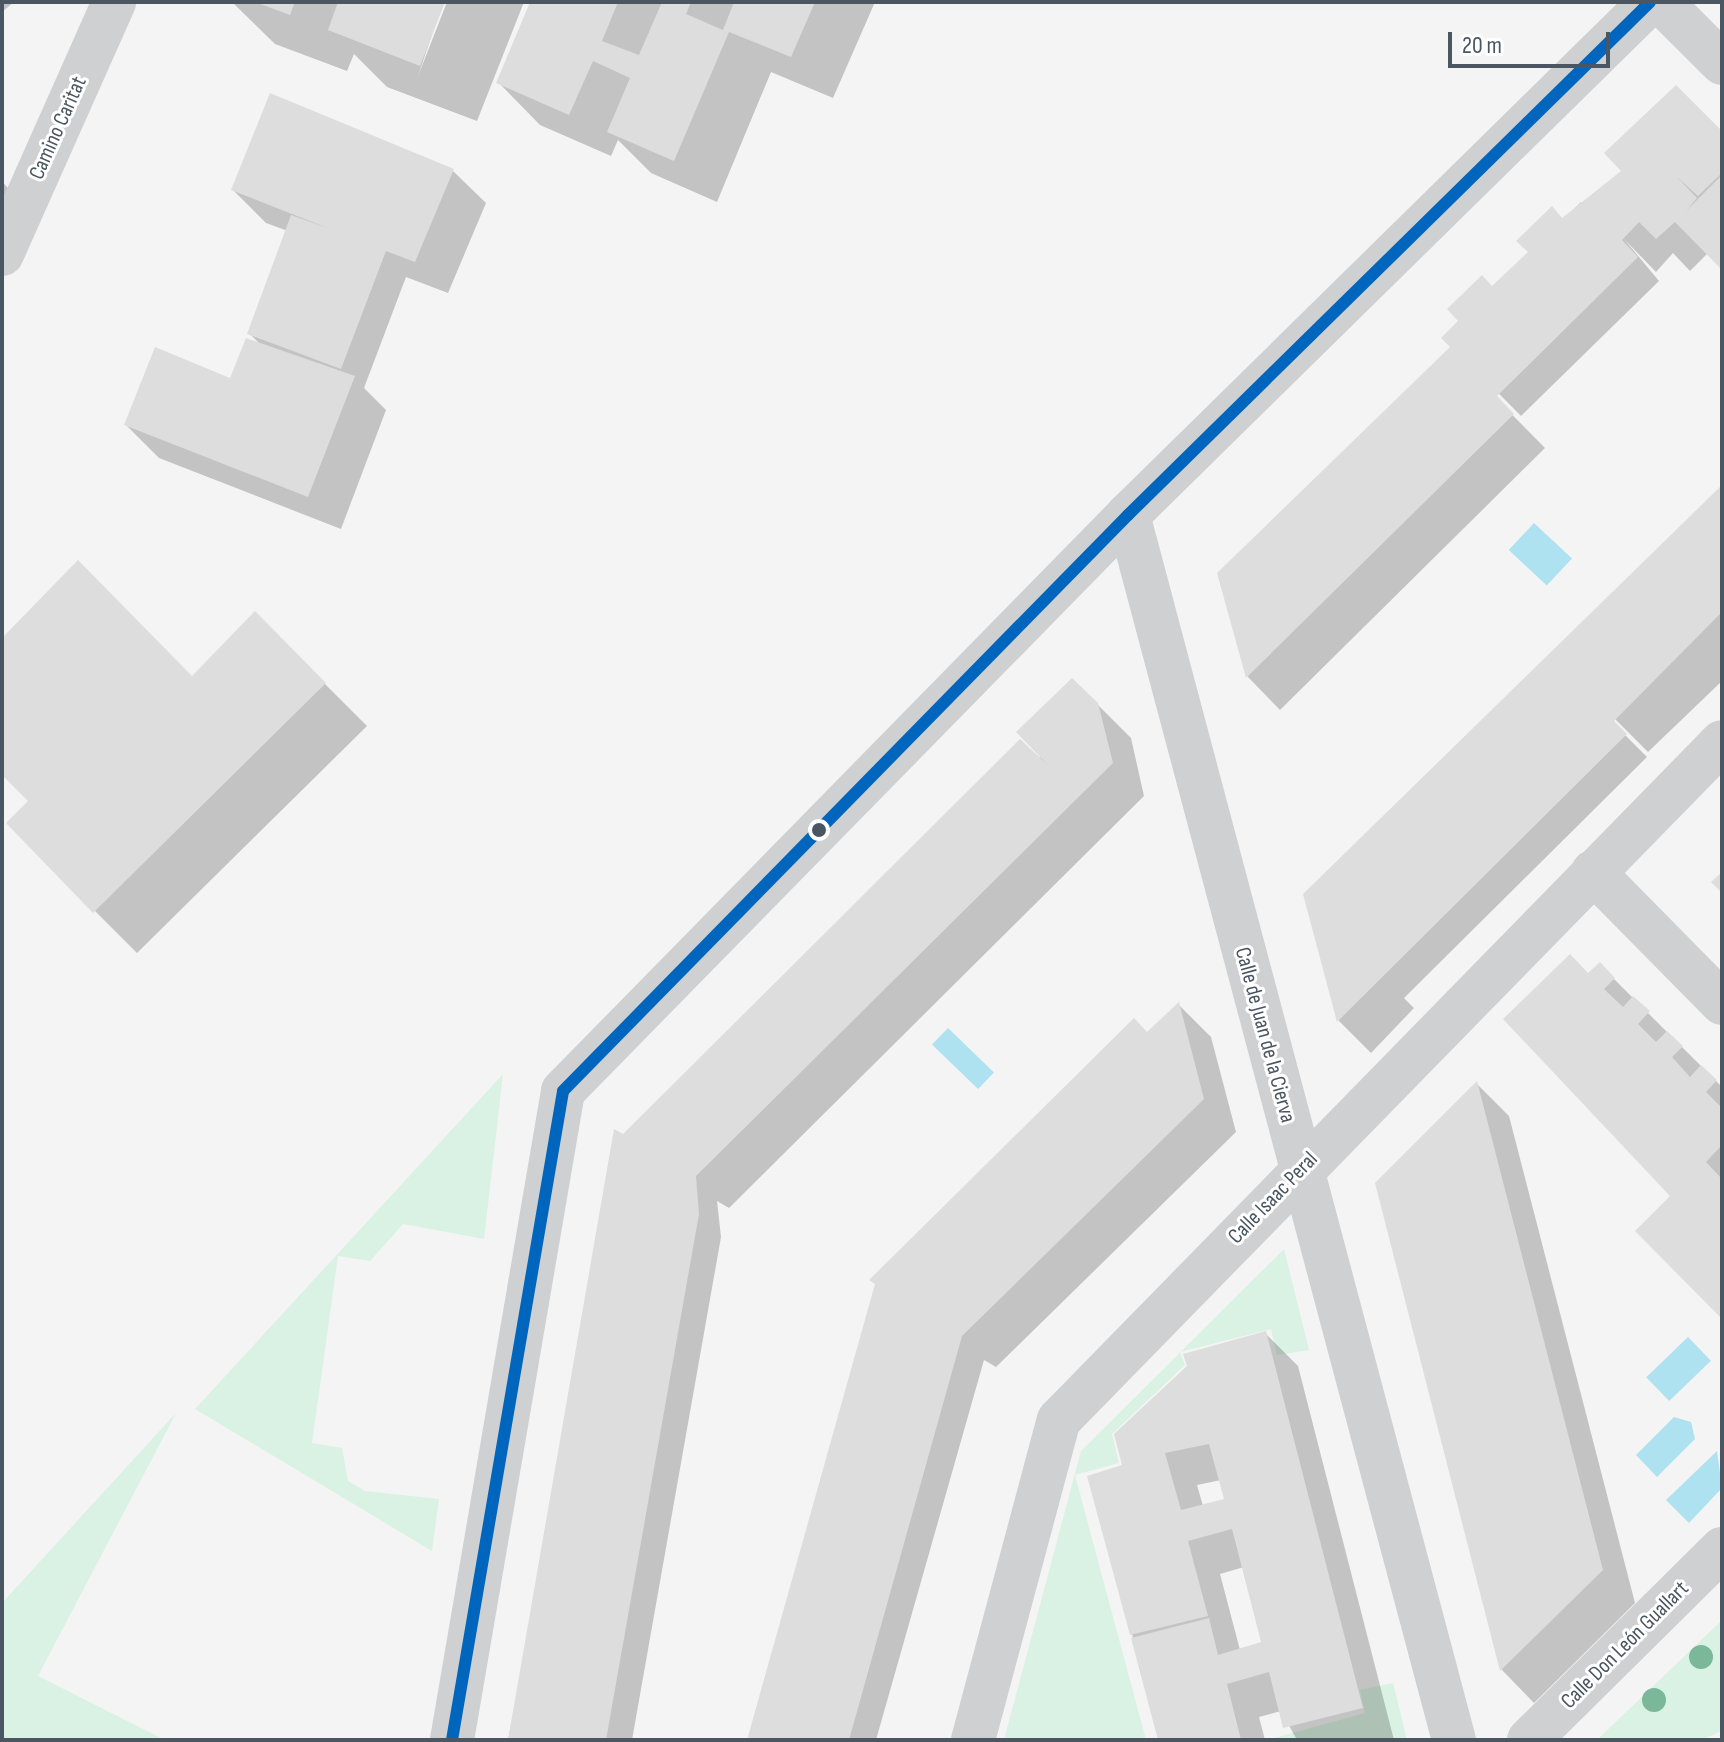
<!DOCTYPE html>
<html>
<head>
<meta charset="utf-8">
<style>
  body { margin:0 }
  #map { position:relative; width:1724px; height:1742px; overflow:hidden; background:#f4f4f4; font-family:"Sofia Sans Condensed",sans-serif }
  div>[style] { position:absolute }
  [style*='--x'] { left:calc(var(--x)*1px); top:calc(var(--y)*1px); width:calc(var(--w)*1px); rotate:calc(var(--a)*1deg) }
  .green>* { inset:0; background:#d9f2e3 }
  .water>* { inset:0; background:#aee2f0; transform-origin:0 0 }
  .shadow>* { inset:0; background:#0003 }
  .building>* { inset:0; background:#ddddde }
  .street>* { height:44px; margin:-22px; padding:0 22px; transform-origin:22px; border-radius:22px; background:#ced0d2 }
  .bus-1>* { height:12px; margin:-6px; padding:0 6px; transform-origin:6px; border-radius:6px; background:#0065bd }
  .trees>* { width:24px; height:24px; margin:-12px; border-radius:50%; background:#7ab899 }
  .dots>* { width:22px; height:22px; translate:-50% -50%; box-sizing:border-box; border:4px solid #fff; border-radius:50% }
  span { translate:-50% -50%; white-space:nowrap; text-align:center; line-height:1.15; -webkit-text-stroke:6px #fff; paint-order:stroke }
  .street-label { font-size:22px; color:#4a5661 }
  .frame { position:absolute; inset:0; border:4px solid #4a5661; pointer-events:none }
  .scale { position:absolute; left:1448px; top:32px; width:162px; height:36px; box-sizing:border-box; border:4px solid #4a5661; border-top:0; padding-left:10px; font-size:24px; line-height:28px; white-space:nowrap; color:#4a5661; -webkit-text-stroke:6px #fff; paint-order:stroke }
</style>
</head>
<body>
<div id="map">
  <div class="green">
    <i style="clip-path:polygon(503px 1074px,484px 1239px,403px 1224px,370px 1261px,338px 1256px,312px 1443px,342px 1448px,348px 1481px,365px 1491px,439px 1499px,432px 1551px,195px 1409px)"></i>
    <i style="clip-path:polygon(1284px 1249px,1309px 1350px,1277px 1355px,1271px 1329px,1180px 1352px,1185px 1365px,1112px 1434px,1119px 1463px,1075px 1475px,1146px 1740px,1004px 1740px,1081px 1451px)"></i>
    <i style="clip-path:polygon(176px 1413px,38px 1676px,165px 1740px,2px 1740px,2px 1603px)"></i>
    <i style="clip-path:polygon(1722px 1620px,1722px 1731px,1701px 1740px,1597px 1740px)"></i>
    <i style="clip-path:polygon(1393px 1683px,1407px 1740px,1267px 1740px,1365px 1713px,1360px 1690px)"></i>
  </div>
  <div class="water">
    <i style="left:1534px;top:523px;width:52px;height:37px;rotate:43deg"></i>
    <i style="left:948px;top:1028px;width:64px;height:23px;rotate:44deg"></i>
    <i style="left:1688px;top:1337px;width:33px;height:58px;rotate:46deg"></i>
    <i style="clip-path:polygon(1674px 1417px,1691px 1422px,1695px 1439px,1657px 1477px,1636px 1455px)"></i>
    <i style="clip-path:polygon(1717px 1451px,1722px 1488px,1689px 1523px,1666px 1500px)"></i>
  </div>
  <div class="shadow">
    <i style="clip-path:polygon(2px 2px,14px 2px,2px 12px)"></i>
    <i style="clip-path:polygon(232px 2px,443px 2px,418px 76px,447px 2px,524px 2px,477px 121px,387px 87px,354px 54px,347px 71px,275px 44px)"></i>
    <i style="clip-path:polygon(532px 2px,875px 2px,833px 98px,771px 72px,717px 202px,651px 173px,618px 140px,611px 156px,540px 125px,498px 82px)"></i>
    <i style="clip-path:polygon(1722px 133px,1722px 268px,1708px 253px,1690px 271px,1673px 253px,1656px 272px,1624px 239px,1659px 281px,1521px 416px,1444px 338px,1581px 202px,1619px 240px,1590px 205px)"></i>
    <i style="clip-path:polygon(453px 171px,486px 203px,448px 293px,406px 277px,364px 388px,386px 410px,341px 529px,159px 458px,126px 425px,231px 380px,261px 345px,250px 334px,288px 231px,266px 223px,233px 190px)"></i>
    <i style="clip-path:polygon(2px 181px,21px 204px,2px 220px)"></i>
    <i style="clip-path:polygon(1449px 351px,1545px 448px,1280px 710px,1248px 677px,1219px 574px)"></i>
    <i style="clip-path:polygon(1722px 488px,1722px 681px,1648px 752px,1552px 656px)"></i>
    <i style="clip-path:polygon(255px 614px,367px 726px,137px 953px,95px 911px,30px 801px,2px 773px,2px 641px,192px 678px)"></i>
    <i style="clip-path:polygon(1548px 658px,1647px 757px,1404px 998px,1414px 1008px,1371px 1053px,1339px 1021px,1305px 895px)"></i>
    <i style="clip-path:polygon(1097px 704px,1131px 738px,1144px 796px,729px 1208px,717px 1201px,721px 1237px,632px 1740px,508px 1740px,632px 1142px)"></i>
    <i style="clip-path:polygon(1600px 965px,1722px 1087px,1722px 1316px,1589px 975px)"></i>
    <i style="clip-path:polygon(1179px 1005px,1211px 1037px,1236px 1132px,996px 1367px,984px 1360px,876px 1740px,750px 1740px,877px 1285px)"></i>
    <i style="clip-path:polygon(1477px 1084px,1509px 1116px,1635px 1603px,1534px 1703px,1502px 1670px,1378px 1183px)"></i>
    <i style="clip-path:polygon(evenodd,1265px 1333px,1298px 1366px,1394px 1740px,1297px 1740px,1281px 1711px,1259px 1717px,1265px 1740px,1160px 1740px,1132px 1634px,1124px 1467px,1265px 1333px,1221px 1480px,1226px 1500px,1203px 1506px,1197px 1485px,1221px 1480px,1265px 1333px,1244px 1567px,1264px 1644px,1240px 1650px,1220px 1574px,1244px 1567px)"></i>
  </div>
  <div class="building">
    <i style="clip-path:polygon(255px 2px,295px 2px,290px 15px)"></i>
    <i style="clip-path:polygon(338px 2px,445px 2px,420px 66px,328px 30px)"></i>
    <i style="clip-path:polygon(530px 2px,618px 2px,602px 41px,639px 55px,662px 2px,691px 2px,686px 14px,723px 30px,734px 2px,815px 2px,791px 57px,729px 32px,674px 161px,607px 132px,630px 78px,593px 61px,569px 115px,496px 83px)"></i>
    <i style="clip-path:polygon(1676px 85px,1722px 131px,1722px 173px,1698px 196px,1677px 177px,1697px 198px,1686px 211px,1722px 175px,1722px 270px,1675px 222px,1656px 239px,1639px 222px,1622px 240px,1638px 257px,1497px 396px,1514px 414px,1246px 678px,1217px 573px,1450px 347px,1441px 338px,1458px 321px,1447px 309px,1482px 275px,1492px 286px,1528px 252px,1516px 241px,1552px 206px,1562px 218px,1621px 171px,1604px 153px)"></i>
    <i style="clip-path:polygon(270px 93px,454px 169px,415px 262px,386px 251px,341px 369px,247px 334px,291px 215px,330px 229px,231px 190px)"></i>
    <i style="clip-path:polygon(246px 338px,355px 376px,308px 497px,124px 425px,155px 347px,230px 378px)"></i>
    <i style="clip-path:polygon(1722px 485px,1722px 612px,1614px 721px,1627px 734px,1337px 1022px,1303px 894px)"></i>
    <i style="clip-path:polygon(78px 560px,192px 676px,255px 611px,326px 683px,93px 913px,6px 823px,28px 801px,2px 775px,2px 638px)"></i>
    <i style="clip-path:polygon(1072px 678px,1098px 703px,1113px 763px,696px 1176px,699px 1214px,606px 1740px,508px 1740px,614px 1129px,623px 1134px,1020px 739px,1048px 765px,1016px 732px)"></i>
    <i style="clip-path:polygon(1722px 872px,1722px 893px,1711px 882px)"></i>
    <i style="clip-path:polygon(1570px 954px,1588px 973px,1600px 962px,1615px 978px,1604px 989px,1623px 1007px,1633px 996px,1650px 1011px,1638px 1024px,1656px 1042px,1667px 1031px,1683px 1046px,1672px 1057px,1690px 1077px,1701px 1065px,1717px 1080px,1706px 1092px,1722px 1108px,1722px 1145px,1706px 1162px,1722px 1179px,1722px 1319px,1635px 1231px,1670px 1196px,1503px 1019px)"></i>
    <i style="clip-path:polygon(1179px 1002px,1204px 1099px,962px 1336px,849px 1740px,747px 1740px,875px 1284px,869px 1280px,1134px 1018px,1147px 1032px)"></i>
    <i style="clip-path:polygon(1477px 1081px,1603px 1570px,1500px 1671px,1375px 1183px)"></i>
    <i style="clip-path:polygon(evenodd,1266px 1331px,1363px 1708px,1283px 1728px,1269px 1672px,1227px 1684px,1241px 1740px,1158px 1740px,1131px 1638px,1209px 1618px,1218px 1655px,1261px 1642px,1232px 1529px,1188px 1541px,1208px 1616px,1130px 1635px,1087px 1476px,1122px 1465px,1114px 1434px,1187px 1366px,1183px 1354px,1266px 1331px,1209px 1444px,1224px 1499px,1181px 1510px,1165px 1453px,1209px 1444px)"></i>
  </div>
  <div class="street">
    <i style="--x:1661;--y:2;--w:86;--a:45"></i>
    <i style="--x:2;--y:254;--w:276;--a:-66"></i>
    <i style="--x:1128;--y:515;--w:1268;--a:75.1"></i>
    <i style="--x:1593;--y:872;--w:184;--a:45.4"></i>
    <i style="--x:452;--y:1740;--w:658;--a:-80.29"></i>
    <i style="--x:563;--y:1091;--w:807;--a:-45.55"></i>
    <i style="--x:1128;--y:515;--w:732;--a:-44.5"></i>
    <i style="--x:973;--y:1740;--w:331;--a:-75"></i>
    <i style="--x:1059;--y:1420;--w:948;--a:-45.64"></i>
    <i style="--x:1529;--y:1740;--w:272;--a:-44.7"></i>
  </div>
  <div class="bus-1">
    <i style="--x:452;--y:1740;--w:658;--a:-80.29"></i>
    <i style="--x:563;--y:1091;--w:807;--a:-45.55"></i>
    <i style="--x:1128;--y:515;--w:732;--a:-44.5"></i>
  </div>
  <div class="trees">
    <i style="left:1701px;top:1657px"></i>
    <i style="left:1654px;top:1700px"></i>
  </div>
  <div class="dots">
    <i style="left:819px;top:830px;background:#4a5661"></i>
  </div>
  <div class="street-label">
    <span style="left:58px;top:128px;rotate:-66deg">Camino Caritat</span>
    <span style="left:1265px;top:1035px;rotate:75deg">Calle de Juan de la Cierva</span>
    <span style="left:1273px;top:1198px;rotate:-46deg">Calle Isaac Peral</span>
    <span style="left:1625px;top:1645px;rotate:-45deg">Calle Don León Guallart</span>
  </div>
  <div class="frame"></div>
  <div class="scale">20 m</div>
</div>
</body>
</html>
